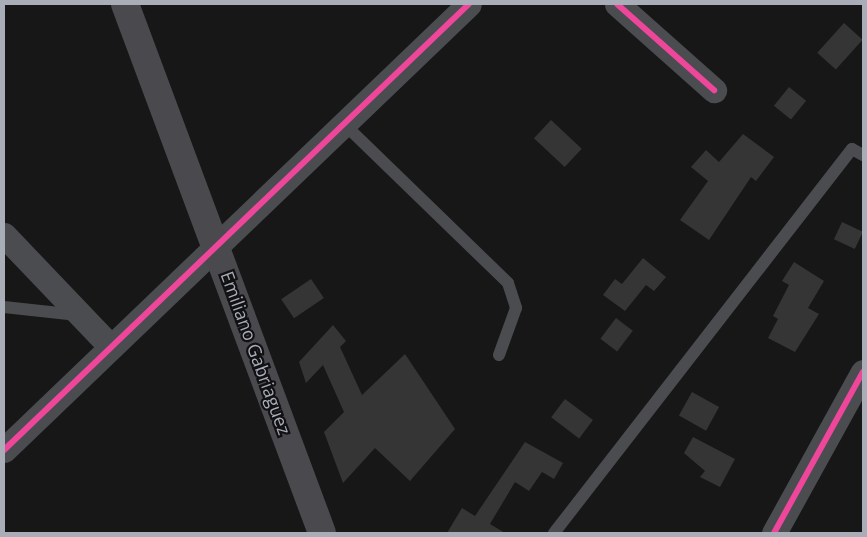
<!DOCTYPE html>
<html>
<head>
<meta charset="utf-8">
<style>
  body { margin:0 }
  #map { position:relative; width:867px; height:537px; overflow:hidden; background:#171717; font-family:"Open Sans",sans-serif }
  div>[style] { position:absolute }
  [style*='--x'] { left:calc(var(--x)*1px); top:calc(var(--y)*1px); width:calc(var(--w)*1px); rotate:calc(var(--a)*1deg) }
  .building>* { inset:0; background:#353536; transform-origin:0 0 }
  .service>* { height:12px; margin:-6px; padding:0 6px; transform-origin:6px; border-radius:6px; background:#4b4c50 }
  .minor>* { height:25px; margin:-12.5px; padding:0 12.5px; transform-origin:12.5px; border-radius:12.5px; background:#4b4c50 }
  .secondary>* { height:28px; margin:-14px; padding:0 14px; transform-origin:14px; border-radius:14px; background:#4a4a4e }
  .cycleway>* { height:6px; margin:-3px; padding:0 3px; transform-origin:3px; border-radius:3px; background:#ed469a }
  span { translate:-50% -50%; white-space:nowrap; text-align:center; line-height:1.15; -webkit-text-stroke:4.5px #111113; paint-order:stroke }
  .street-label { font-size:18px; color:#a8adb8 }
  .frame { position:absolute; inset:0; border:5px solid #a8adb8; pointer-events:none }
</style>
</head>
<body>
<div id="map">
  <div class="building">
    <i style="left:844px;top:23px;width:25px;height:40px;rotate:42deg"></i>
    <i style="left:789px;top:87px;width:22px;height:24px;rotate:39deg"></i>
    <i style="left:551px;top:120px;width:42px;height:25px;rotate:43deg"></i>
    <i style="clip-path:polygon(743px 134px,774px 157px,756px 181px,751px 177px,709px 240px,680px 220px,708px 181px,691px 167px,706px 150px,719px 162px)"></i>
    <i style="left:842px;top:222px;width:23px;height:19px;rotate:25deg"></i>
    <i style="clip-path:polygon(643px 258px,666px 277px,654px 291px,646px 285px,625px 311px,603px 295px,615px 279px,622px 284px)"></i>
    <i style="clip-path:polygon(794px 262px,824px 281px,808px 308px,819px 314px,795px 352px,768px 338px,778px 319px,773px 316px,789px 285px,782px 281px)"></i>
    <i style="left:311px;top:279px;width:23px;height:36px;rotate:56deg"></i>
    <i style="left:616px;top:318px;width:21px;height:26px;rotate:37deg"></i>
    <i style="clip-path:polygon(333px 325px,346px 341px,340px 347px,362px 395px,405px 354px,455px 429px,410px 481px,375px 448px,343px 483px,324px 432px,344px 412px,323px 365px,306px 383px,299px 362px)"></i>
    <i style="left:692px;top:392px;width:31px;height:27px;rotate:29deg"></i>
    <i style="left:565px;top:399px;width:35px;height:23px;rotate:37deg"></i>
    <i style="clip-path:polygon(693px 437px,735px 459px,720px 487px,700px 477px,705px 471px,684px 453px)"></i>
    <i style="clip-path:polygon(525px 442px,563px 463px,554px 479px,542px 472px,529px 491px,515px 482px,490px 524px,505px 533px,447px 533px,462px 508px,475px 516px)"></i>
  </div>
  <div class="service">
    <i style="--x:343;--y:123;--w:230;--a:44.1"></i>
    <i style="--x:508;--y:283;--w:26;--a:72"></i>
    <i style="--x:516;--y:308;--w:50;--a:109.9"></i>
    <i style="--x:4;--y:307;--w:74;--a:6.2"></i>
    <i style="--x:554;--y:533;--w:486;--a:-52.2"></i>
    <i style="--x:852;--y:149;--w:13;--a:29"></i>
  </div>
  <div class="minor">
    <i style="--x:617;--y:4;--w:130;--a:41.6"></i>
    <i style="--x:4;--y:235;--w:153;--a:46.3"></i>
    <i style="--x:4;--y:450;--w:644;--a:-43.81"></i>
    <i style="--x:774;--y:533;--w:184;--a:-61.1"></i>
  </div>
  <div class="secondary">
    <i style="--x:125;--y:4;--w:564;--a:69.57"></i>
  </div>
  <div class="cycleway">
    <i style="--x:617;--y:4;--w:130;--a:41.6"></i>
    <i style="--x:4;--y:450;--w:644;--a:-43.81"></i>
    <i style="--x:774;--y:533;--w:184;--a:-61.1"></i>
  </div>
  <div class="street-label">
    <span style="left:256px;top:353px;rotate:70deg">Emiliano Gabriaguez</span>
  </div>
  <div class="frame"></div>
</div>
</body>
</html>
